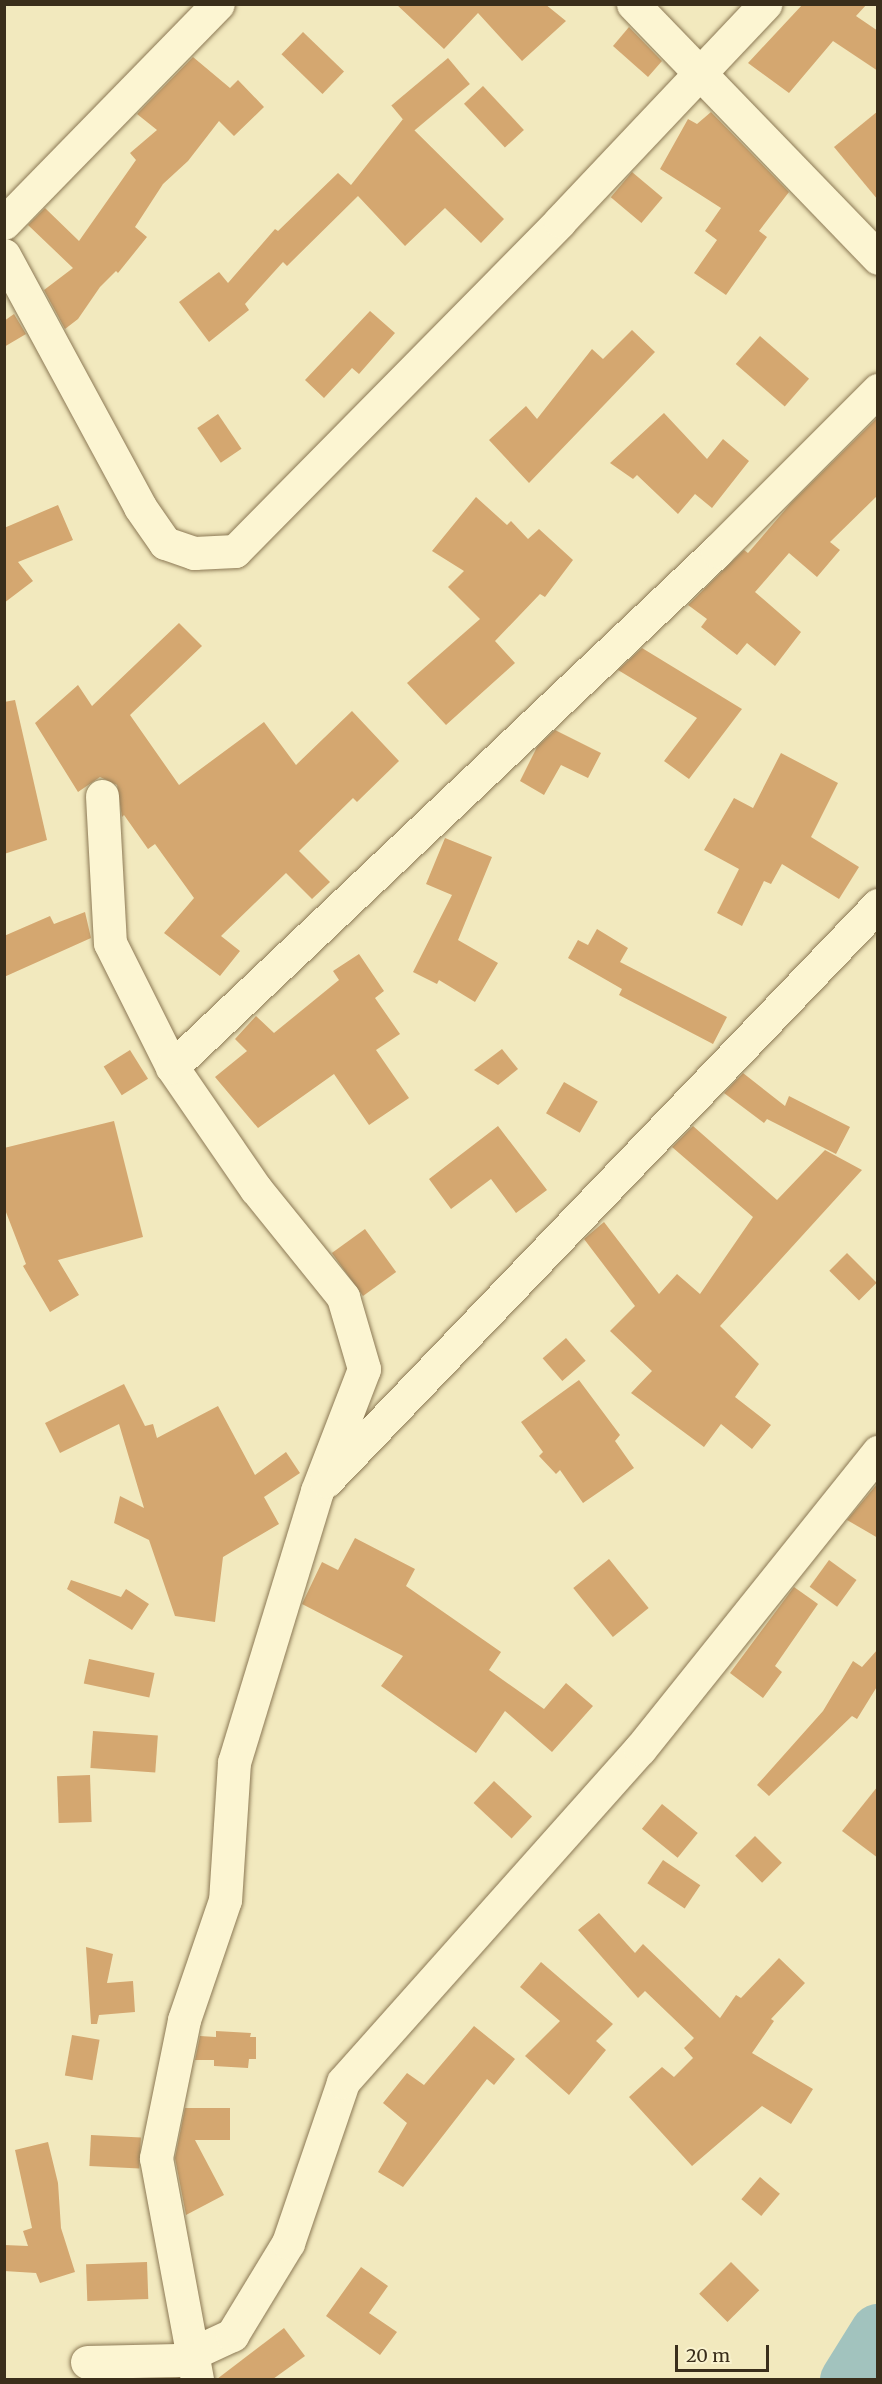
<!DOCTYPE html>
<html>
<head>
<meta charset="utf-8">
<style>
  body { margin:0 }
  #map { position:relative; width:882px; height:2384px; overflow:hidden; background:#f2e9be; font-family:Merriweather,serif }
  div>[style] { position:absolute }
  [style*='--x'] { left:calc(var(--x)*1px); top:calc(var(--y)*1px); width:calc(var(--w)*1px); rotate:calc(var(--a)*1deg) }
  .river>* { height:57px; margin:-28.5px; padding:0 28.5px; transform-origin:28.5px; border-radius:28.5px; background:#a2c3be }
  .building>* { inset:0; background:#d4a770; transform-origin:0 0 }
  .roads { filter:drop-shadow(0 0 2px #8c7955) drop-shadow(0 0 2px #8c7955) }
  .minor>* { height:33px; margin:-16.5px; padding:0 16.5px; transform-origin:16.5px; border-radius:16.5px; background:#fcf5d2 }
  span { translate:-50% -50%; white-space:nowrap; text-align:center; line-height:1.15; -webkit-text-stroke:5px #f9f2ce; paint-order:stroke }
  .frame { position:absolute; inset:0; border:6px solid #3a2e1b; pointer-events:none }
  .scale { position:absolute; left:675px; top:2345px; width:94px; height:27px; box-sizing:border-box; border:3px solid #3a2e1b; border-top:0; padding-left:8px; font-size:18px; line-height:21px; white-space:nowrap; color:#3a2e1b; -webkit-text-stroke:4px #f9f2ce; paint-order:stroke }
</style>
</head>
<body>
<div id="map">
  <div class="river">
    <i style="--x:848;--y:2380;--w:57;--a:-58"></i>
  </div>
  <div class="building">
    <i style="clip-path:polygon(396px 4px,545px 4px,566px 21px,522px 61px,478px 13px,444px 49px)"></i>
    <i style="clip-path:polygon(803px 4px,867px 4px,856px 16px,878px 31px,878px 71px,833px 41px,789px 93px,748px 63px)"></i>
    <i style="clip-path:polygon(629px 27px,662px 61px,648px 77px,613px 46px)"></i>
    <i style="left:303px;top:32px;width:57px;height:31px;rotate:44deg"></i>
    <i style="clip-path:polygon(193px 57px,230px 88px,238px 80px,264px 107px,234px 136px,219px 121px,188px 161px,163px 184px,135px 227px,147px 237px,118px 273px,116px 271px,100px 287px,78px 319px,65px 329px,44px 290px,73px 268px,28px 225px,45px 208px,79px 241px,136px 160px,130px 153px,157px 130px,137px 114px)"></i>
    <i style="left:448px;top:58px;width:34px;height:74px;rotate:50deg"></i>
    <i style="left:483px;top:86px;width:60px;height:26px;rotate:47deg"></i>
    <i style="clip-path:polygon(878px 111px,878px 200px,834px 147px)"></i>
    <i style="clip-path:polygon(711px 112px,789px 192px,759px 231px,767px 237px,726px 295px,694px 273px,717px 240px,705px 231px,721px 208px,660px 169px,688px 119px,697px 124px)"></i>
    <i style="clip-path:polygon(403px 119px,504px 219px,481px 243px,445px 208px,405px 246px,358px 196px,287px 266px,283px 262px,245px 304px,249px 310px,209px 342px,179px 302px,219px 272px,228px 283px,275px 229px,278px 231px,338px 173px,351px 185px)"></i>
    <i style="left:632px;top:172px;width:40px;height:33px;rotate:40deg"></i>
    <i style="clip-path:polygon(370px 311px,395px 333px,359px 374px,352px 368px,324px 398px,305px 380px)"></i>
    <i style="clip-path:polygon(14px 314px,26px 334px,4px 347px,4px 321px)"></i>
    <i style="clip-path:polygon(632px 330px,655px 352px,529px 483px,489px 440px,526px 406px,537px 419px,592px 349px,603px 359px)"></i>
    <i style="left:760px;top:336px;width:65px;height:37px;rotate:41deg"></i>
    <i style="clip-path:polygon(664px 413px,707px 459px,723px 439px,749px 461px,712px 508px,695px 494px,678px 514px,637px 475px,633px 479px,610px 463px)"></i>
    <i style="left:218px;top:414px;width:42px;height:25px;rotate:56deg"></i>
    <i style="clip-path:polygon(878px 417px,878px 495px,830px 542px,840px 550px,817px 577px,789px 553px,755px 592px,801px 632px,775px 666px,747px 643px,737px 655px,701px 627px,707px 619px,688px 605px,744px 550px,748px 553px,791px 503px)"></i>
    <i style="clip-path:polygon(476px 497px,507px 525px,511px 521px,528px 539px,539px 529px,573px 560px,545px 597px,540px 594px,495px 641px,515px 663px,446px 725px,407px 683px,480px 619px,448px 587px,464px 571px,432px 551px)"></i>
    <i style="clip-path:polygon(58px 505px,73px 540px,18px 562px,33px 581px,4px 603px,4px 528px)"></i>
    <i style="clip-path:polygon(179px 623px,202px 646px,130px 715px,179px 785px,264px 722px,296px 765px,352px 711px,399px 761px,357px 802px,353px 798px,299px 851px,330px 882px,312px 899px,286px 873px,221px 936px,240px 951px,220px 976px,164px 933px,194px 898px,155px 844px,148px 849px,124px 815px,122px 817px,117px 785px,100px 777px,78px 792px,35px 723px,78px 685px,92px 706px)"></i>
    <i style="clip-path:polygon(642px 648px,742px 709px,689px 779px,664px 761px,697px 718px,618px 670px)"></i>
    <i style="clip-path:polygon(15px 700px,47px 840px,4px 854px,4px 702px)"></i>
    <i style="clip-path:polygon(555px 730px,601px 753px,588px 778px,561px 765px,544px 795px,520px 781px,537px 747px)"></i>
    <i style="clip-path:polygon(781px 753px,838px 783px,811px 837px,859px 867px,839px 899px,782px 864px,771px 884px,764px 881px,742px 926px,717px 913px,739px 869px,704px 850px,734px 798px,753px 808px)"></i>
    <i style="clip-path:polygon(445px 838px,492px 857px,458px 940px,498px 963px,475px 1002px,439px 980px,437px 984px,413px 972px,452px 895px,426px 884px)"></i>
    <i style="clip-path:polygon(85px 912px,91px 938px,4px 977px,4px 936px,50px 916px,54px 924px)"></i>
    <i style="clip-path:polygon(597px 929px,628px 948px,620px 962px,727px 1017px,713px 1044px,619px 995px,622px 989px,568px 958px,578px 940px,588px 945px)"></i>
    <i style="clip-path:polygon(359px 954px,384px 991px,375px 998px,400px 1034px,376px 1050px,409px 1098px,369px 1125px,334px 1074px,258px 1128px,215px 1077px,247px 1051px,235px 1039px,256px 1016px,274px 1033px,339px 980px,333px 971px)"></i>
    <i style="clip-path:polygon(502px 1049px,518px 1069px,498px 1085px,474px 1070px)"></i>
    <i style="left:130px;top:1050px;width:34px;height:31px;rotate:58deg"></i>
    <i style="clip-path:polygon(743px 1073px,785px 1106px,789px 1096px,850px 1127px,836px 1154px,767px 1119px,764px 1123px,724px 1093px)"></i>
    <i style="left:564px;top:1082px;width:39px;height:36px;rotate:30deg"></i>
    <i style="clip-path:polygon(114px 1121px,143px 1237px,58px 1260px,79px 1295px,50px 1312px,23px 1266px,26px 1264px,4px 1207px,4px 1148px)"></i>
    <i style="clip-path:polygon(498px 1126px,547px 1190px,516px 1213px,491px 1179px,451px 1209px,429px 1179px)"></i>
    <i style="clip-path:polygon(693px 1126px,777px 1200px,825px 1150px,862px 1170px,720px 1326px,759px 1364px,735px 1397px,771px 1425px,752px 1449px,721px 1424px,704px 1447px,631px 1393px,652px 1371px,610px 1331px,635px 1306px,584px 1239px,604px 1222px,659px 1294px,677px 1274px,700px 1294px,753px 1217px,672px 1147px)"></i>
    <i style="left:365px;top:1229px;width:53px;height:41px;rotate:54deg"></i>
    <i style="left:847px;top:1253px;width:42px;height:25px;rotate:45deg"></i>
    <i style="left:566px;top:1338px;width:30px;height:31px;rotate:49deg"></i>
    <i style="clip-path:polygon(579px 1380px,620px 1435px,615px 1441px,634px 1468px,583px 1503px,560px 1470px,556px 1474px,539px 1456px,543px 1452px,521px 1422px)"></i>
    <i style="clip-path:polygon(124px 1384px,145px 1426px,153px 1424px,157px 1438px,218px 1406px,255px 1475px,286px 1452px,300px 1473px,264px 1497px,279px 1524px,223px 1557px,215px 1622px,175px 1616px,149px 1540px,114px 1523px,120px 1496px,144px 1508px,119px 1424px,60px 1453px,45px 1423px)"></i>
    <i style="clip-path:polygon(878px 1483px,878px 1538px,847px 1520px)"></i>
    <i style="clip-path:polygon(355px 1538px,415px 1569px,406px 1586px,501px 1652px,489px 1670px,544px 1709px,566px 1683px,593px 1706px,552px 1752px,505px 1711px,476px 1753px,381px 1686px,403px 1656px,302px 1604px,322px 1562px,338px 1570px)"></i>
    <i style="left:609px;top:1559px;width:63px;height:46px;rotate:51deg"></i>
    <i style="left:829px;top:1560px;width:34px;height:33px;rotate:36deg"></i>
    <i style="clip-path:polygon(71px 1580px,121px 1597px,126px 1589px,149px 1604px,132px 1630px,67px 1589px)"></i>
    <i style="clip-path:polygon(794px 1587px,818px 1604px,775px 1666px,782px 1672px,763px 1698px,730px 1673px)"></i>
    <i style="clip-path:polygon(878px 1649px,878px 1685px,857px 1719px,852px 1716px,769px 1796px,757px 1785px,823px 1711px,853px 1661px,862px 1667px)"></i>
    <i style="left:89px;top:1659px;width:67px;height:25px;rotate:12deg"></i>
    <i style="left:93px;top:1731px;width:65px;height:37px;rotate:4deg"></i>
    <i style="left:90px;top:1775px;width:47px;height:33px;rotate:88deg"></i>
    <i style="left:494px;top:1781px;width:52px;height:30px;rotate:43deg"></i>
    <i style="clip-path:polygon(878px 1786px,878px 1858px,842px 1831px)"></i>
    <i style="left:662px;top:1804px;width:46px;height:32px;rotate:39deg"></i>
    <i style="left:755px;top:1836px;width:38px;height:28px;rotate:45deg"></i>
    <i style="left:663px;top:1860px;width:45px;height:28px;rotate:34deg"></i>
    <i style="clip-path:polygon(599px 1913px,635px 1953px,643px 1944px,720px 2018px,736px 1995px,741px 1998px,779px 1958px,805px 1983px,771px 2019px,774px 2021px,752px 2053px,813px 2089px,791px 2124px,762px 2106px,692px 2166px,629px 2097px,662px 2067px,674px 2077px,693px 2058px,684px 2048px,694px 2038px,645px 1991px,638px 1998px,578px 1930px)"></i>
    <i style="clip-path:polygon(86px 1947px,113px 1954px,107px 1983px,133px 1981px,135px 2012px,99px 2015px,97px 2024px,91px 2024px)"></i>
    <i style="clip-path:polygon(541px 1962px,613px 2024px,596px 2041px,606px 2050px,569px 2095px,525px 2056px,560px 2021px,520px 1987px)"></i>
    <i style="clip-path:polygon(474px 2026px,515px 2059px,494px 2085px,487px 2079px,403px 2187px,378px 2172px,407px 2123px,383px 2103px,407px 2073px,424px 2085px)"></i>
    <i style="clip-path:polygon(216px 2031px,251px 2033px,250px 2037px,256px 2037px,256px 2059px,249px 2059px,248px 2068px,214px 2066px,214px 2060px,195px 2060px,200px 2036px,216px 2037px)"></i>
    <i style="left:72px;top:2035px;width:28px;height:41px;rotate:10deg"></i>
    <i style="clip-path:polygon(185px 2108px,230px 2108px,230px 2140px,195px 2140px,224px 2195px,186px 2215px,175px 2158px)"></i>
    <i style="left:91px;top:2135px;width:50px;height:31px;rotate:3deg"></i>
    <i style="clip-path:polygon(48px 2142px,58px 2183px,61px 2228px,75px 2272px,40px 2283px,36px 2273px,4px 2271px,4px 2245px,28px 2246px,23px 2231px,32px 2228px,15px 2150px)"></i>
    <i style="left:760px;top:2177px;width:26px;height:29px;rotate:40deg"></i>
    <i style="left:147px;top:2262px;width:37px;height:61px;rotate:88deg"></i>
    <i style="left:731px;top:2262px;width:40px;height:45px;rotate:45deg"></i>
    <i style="clip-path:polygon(361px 2267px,388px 2286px,369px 2313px,397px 2332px,380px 2355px,326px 2316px)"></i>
    <i style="clip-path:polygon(284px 2328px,305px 2356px,273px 2379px,217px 2379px)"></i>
  </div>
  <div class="roads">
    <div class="minor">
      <i style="--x:633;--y:4;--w:353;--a:46"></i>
      <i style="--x:4;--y:223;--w:306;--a:-45.7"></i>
      <i style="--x:4;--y:255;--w:286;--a:61.6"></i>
      <i style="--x:140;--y:507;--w:44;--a:55.2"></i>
      <i style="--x:165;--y:543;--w:31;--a:19"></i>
      <i style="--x:194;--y:553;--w:41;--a:-2.8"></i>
      <i style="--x:235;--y:551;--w:463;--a:-45.4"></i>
      <i style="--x:560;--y:221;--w:299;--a:-46.6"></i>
      <i style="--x:102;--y:796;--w:147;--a:86.9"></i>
      <i style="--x:110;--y:943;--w:139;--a:63.4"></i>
      <i style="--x:172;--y:1067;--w:148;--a:55.5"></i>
      <i style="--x:256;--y:1189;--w:139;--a:51.1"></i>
      <i style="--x:343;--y:1297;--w:75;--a:73.7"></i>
      <i style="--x:364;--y:1369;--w:131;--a:111.1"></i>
      <i style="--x:317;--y:1491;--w:283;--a:107"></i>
      <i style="--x:234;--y:1762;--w:138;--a:93.7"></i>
      <i style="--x:225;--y:1900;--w:127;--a:108.9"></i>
      <i style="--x:184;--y:2020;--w:141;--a:101.5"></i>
      <i style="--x:156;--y:2158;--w:226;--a:79.5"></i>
      <i style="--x:172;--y:1067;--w:751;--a:-43.43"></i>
      <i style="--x:717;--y:551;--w:228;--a:-45"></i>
      <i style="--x:326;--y:1481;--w:798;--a:-46.22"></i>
      <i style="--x:87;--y:2362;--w:91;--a:-1.3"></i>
      <i style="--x:178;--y:2360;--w:60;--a:-24.8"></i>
      <i style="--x:232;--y:2335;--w:108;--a:-58.7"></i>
      <i style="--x:288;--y:2243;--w:170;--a:-71.1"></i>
      <i style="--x:343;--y:2082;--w:446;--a:-48.3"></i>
      <i style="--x:640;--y:1749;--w:381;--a:-51.3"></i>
    </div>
  </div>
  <div class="frame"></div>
  <div class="scale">20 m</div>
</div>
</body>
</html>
